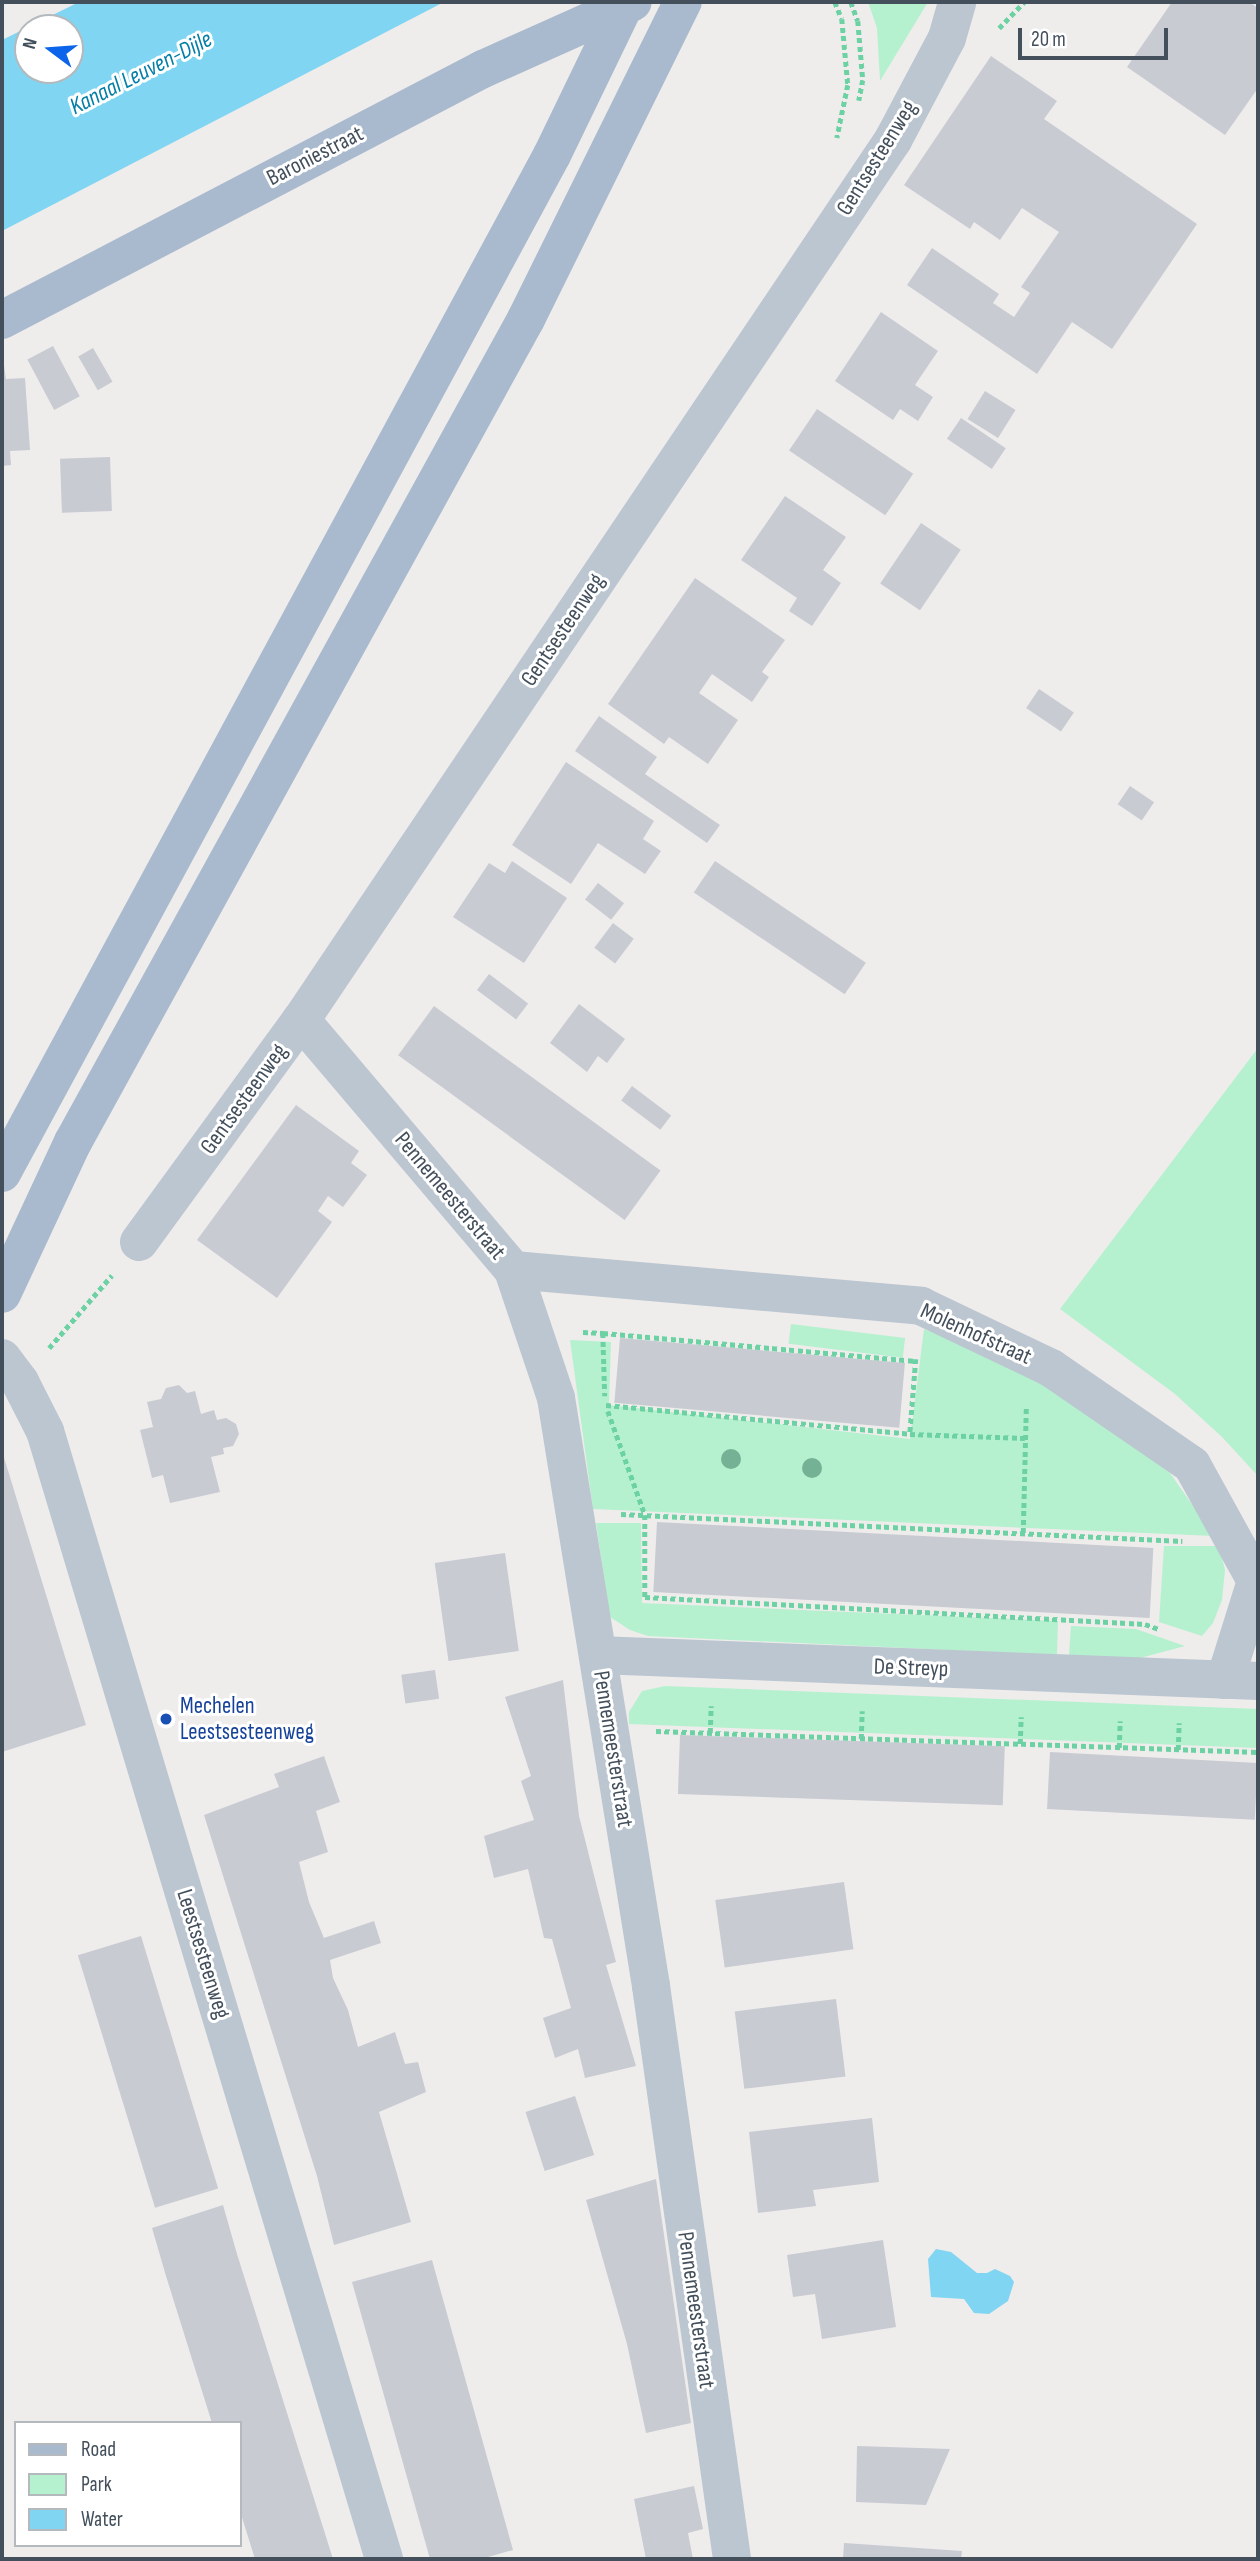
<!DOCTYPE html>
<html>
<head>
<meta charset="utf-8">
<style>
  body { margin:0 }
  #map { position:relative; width:1260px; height:2561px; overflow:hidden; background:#efecec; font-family:"Sofia Sans Condensed",sans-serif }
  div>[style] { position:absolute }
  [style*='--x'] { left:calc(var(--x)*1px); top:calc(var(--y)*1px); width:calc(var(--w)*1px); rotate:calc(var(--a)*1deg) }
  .green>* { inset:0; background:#b6f1cf; transform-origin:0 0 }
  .water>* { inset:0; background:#80d5f2 }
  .building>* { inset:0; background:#c8cbd2; transform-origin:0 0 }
  .path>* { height:4.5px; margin-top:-2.25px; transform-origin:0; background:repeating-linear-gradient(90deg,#6cd2a4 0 5px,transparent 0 8.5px) }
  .minor>* { height:38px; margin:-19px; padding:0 19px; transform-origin:19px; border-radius:19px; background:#bbc6d0 }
  .major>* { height:38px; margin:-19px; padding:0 19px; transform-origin:19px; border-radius:19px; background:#a9bace }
  .trees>* { width:20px; height:20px; margin:-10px; border-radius:50%; background:#74b195 }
  .dots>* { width:19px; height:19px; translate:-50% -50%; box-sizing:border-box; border:4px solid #fff; border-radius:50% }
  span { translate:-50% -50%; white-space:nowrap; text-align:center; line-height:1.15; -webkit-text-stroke:6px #fff; paint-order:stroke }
  .street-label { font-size:23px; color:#434f5b }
  .transit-label { font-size:23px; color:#164399 }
  .left { translate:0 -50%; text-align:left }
  .water-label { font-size:24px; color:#037ea7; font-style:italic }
  .frame { position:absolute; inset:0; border:4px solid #434f5b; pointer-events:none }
  .legend { position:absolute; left:14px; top:2421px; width:228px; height:126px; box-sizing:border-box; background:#fff; border:2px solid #b4b9bd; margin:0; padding:9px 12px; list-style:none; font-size:21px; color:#434f5b }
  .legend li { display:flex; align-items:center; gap:14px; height:35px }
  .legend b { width:35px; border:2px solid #b4b9bd }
  .north { position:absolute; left:14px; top:14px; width:70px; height:70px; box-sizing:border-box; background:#fff; border:2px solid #b4b9bd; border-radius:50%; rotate:286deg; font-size:19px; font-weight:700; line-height:28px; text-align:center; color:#434f5b }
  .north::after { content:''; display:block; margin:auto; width:24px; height:32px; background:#0c64ea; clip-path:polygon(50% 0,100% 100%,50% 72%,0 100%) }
  .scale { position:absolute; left:1018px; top:28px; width:150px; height:32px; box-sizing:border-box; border:4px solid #434f5b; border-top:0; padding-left:9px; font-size:21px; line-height:24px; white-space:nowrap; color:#434f5b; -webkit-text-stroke:5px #fff; paint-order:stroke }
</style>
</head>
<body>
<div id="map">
  <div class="green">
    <i style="clip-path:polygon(868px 2px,928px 2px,880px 81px,877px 28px)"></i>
    <i style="clip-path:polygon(1258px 1048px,1258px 1476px,1222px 1437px,1175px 1394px,1060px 1309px)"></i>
    <i style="left:791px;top:1324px;width:115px;height:20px;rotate:7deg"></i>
    <i style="clip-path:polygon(924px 1329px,1036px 1374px,1170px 1473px,1214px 1536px,593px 1509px,570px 1340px,611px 1342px,609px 1405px,910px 1439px)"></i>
    <i style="clip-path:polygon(596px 1523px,641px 1523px,642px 1603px,1058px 1621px,1057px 1655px,648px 1636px,630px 1630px,610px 1617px)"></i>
    <i style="clip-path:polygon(1164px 1546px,1219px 1546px,1225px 1570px,1222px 1600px,1213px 1623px,1202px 1636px,1159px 1622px)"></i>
    <i style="clip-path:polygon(1071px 1626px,1136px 1629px,1185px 1646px,1129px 1661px,1069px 1655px)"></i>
    <i style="clip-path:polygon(665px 1686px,1258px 1709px,1258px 1748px,629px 1724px,629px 1712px,642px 1691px)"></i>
  </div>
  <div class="water">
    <i style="clip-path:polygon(evenodd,79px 2px,444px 2px,2px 231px,2px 40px,79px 2px,28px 28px,70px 28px,70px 70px,28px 70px,28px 28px)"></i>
    <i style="clip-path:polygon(936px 2249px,951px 2252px,977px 2273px,987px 2273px,995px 2269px,1010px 2276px,1014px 2282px,1008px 2301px,989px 2314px,974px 2313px,964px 2299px,931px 2297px,928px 2259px)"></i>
  </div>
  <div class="building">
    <i style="clip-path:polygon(1172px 2px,1249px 2px,1258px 8px,1258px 88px,1225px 135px,1127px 67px)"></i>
    <i style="clip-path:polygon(991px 56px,1057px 101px,1044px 119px,1197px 224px,1112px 349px,1072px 322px,1037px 374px,907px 285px,932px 248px,999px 294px,993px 303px,1014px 317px,1030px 293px,1021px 287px,1059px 232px,1022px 208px,1000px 240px,974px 222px,970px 229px,904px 185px)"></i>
    <i style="clip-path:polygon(881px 312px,938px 351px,915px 385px,933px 397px,918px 421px,900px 409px,893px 420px,835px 381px)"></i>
    <i style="left:53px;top:346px;width:57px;height:29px;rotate:62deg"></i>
    <i style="left:93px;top:348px;width:39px;height:17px;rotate:60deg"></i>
    <i style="clip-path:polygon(4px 365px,6px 379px,25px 378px,30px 450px,10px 451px,11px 465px,2px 466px,2px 366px)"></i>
    <i style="left:985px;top:391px;width:36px;height:33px;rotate:32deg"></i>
    <i style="left:817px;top:409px;width:116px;height:50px;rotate:34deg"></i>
    <i style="left:961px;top:418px;width:54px;height:25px;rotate:34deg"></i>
    <i style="left:110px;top:457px;width:54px;height:50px;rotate:88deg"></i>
    <i style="clip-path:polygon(785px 496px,846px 537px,823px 570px,841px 583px,812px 626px,789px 611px,797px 598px,741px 560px)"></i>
    <i style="left:921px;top:523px;width:48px;height:73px;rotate:34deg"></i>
    <i style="clip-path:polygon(695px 578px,785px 640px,762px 672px,769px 677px,752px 702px,712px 674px,699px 693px,738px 720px,708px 764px,669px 737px,664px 744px,608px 704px)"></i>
    <i style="left:1039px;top:689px;width:42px;height:23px;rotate:34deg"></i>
    <i style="clip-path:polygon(599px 716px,657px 757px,645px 774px,720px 825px,707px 843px,575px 751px)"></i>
    <i style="clip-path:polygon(566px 762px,654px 821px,643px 839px,661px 851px,645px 874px,598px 843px,571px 884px,512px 845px)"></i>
    <i style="left:1130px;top:786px;width:29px;height:22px;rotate:34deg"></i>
    <i style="clip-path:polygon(512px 861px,567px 898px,524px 963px,453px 917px,489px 863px,505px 873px)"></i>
    <i style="left:715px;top:861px;width:182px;height:38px;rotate:34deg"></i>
    <i style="left:598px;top:883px;width:33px;height:21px;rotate:38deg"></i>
    <i style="left:613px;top:923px;width:26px;height:31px;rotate:37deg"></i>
    <i style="left:489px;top:974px;width:49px;height:20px;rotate:37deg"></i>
    <i style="clip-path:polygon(579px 1004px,625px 1039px,607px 1063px,598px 1056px,587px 1072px,550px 1043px)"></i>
    <i style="left:434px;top:1006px;width:280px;height:61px;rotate:36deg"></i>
    <i style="left:632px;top:1086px;width:49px;height:18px;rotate:37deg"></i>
    <i style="clip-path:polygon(296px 1105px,359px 1151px,351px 1163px,367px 1175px,343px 1207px,328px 1196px,318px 1211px,332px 1222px,277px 1298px,197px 1240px)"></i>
    <i style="left:620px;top:1338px;width:286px;height:65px;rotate:5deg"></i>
    <i style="clip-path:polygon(179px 1385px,187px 1393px,195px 1391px,201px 1414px,214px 1410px,217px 1420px,226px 1418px,236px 1424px,239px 1434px,233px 1446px,223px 1448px,224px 1454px,211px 1457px,220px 1492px,170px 1503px,163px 1475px,152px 1478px,140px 1430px,153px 1427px,147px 1402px,161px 1399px,166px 1388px)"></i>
    <i style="clip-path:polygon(2px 1451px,86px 1725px,2px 1752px)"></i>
    <i style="left:657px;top:1522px;width:497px;height:70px;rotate:3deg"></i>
    <i style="left:505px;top:1553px;width:99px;height:71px;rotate:82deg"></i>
    <i style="left:435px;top:1670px;width:29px;height:34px;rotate:82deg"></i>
    <i style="clip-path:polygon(563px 1680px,579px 1816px,616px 1962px,606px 1965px,636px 2066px,585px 2078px,578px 2049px,555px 2058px,543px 2018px,571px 2008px,552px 1939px,544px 1938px,528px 1869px,494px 1878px,484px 1836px,534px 1820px,521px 1781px,531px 1776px,505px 1697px)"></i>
    <i style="left:680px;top:1735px;width:325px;height:59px;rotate:2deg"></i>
    <i style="left:1050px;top:1752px;width:208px;height:57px;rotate:3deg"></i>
    <i style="clip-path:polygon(324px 1756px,340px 1802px,316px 1811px,328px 1852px,299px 1862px,309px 1902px,324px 1938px,374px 1921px,381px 1943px,330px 1960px,333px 1978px,348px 2010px,358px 2047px,395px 2032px,405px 2064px,418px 2062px,426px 2092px,379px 2112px,411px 2222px,334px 2245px,317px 2176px,204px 1815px,279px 1787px,274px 1774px)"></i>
    <i style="left:844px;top:1882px;width:68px;height:130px;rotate:82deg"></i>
    <i style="left:141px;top:1936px;width:264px;height:66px;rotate:73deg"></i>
    <i style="left:836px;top:1999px;width:78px;height:102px;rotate:83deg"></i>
    <i style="left:575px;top:2096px;width:62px;height:52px;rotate:72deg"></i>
    <i style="clip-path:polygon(872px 2118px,879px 2182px,813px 2190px,816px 2206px,758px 2213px,749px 2132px)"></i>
    <i style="clip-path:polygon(656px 2179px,691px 2423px,646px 2433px,627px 2344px,586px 2200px)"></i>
    <i style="clip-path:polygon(223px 2205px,237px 2254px,333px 2559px,255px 2559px,240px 2511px,240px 2423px,212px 2423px,166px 2276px,152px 2228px)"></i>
    <i style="clip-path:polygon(883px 2240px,896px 2327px,822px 2339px,815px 2294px,793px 2297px,787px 2255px)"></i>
    <i style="clip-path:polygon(432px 2260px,513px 2550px,481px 2559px,430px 2559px,352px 2282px)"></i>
    <i style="clip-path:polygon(857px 2446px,950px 2449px,926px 2505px,856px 2502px)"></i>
    <i style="clip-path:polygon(694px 2486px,703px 2529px,688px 2533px,693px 2559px,646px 2559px,634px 2499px)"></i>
    <i style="clip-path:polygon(844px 2543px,962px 2551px,961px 2559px,843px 2559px)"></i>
  </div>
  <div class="path">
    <i style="--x:835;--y:2;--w:18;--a:68"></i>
    <i style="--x:842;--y:19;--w:66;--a:84.8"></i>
    <i style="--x:848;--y:85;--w:54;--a:101.7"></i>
    <i style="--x:851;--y:2;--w:20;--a:70"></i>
    <i style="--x:858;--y:21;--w:59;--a:85.2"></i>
    <i style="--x:863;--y:80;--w:21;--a:101"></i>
    <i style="--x:999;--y:28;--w:36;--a:-46"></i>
    <i style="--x:583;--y:1332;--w:20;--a:3"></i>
    <i style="--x:603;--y:1333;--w:63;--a:88.2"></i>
    <i style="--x:603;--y:1333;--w:314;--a:5.1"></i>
    <i style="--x:49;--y:1348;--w:96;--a:-49.2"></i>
    <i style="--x:916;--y:1359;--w:75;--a:94.6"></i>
    <i style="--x:910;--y:1434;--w:115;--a:2"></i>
    <i style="--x:606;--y:1405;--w:305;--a:5.4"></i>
    <i style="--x:608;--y:1411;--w:110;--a:70.4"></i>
    <i style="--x:645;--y:1515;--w:82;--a:90"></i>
    <i style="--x:645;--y:1597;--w:501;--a:3.09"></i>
    <i style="--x:1145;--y:1624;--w:15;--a:20"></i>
    <i style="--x:621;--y:1514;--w:562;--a:2.76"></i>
    <i style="--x:1023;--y:1533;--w:126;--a:-88.6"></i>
    <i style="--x:656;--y:1731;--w:602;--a:2"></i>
    <i style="--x:710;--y:1733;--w:27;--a:-88"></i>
    <i style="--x:861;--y:1739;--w:28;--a:-88"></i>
    <i style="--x:1020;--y:1744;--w:27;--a:-88"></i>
    <i style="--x:1119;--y:1748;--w:27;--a:-88"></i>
    <i style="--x:1178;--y:1750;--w:27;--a:-88"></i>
  </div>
  <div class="minor">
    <i style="--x:301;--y:1020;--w:328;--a:49.7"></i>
    <i style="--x:513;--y:1270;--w:135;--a:71.4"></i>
    <i style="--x:556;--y:1398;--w:596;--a:80.82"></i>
    <i style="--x:651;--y:1986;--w:579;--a:81.95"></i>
    <i style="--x:139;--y:1242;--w:275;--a:-53.9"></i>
    <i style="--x:301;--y:1020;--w:1061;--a:-56.07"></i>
    <i style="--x:893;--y:140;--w:115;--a:-62.1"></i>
    <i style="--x:947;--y:38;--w:37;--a:-74"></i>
    <i style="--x:513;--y:1270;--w:410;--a:5"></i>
    <i style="--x:921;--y:1306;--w:144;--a:25.5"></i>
    <i style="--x:1051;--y:1368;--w:171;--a:34.5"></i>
    <i style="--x:1192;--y:1465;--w:132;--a:61.1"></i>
    <i style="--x:2;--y:1358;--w:30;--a:53"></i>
    <i style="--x:20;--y:1382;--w:55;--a:63"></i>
    <i style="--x:45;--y:1431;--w:1178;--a:73.27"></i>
    <i style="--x:598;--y:1655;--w:661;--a:2.26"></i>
    <i style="--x:1225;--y:1680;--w:104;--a:-72.6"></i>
    <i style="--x:1256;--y:1581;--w:2;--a:27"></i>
  </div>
  <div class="major">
    <i style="--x:2;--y:320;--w:543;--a:-27.56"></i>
    <i style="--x:483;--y:69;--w:164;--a:-24.1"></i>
    <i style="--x:2;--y:1173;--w:1157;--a:-61.62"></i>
    <i style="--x:552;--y:155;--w:170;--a:-64.2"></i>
    <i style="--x:2;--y:1294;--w:168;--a:-65"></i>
    <i style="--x:73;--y:1142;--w:939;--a:-61.17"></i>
    <i style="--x:526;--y:319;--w:354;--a:-63.7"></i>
  </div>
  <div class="trees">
    <i style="left:731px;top:1459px"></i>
    <i style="left:812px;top:1468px"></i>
  </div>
  <div class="dots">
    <i style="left:166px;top:1719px;background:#1a4fb4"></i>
  </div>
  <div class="street-label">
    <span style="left:315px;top:156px;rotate:-27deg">Baroniestraat</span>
    <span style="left:877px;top:158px;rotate:-58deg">Gentsesteenweg</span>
    <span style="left:563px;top:630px;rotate:-56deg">Gentsesteenweg</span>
    <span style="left:244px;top:1099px;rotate:-54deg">Gentsesteenweg</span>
    <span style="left:450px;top:1196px;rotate:50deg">Pennemeesterstraat</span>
    <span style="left:976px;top:1334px;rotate:24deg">Molenhofstraat</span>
    <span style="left:911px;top:1668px;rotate:2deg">De Streyp</span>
    <span style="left:613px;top:1749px;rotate:81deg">Pennemeesterstraat</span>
    <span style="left:203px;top:1954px;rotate:73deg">Leestsesteenweg</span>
    <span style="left:696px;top:2310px;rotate:82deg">Pennemeesterstraat</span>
  </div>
  <div class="transit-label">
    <span class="left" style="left:180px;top:1719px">Mechelen<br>Leestsesteenweg</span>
  </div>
  <div class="water-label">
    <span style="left:141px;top:73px;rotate:-27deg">Kanaal Leuven-Dijle</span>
  </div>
  <div class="frame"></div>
  <ul class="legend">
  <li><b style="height:9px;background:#a9bace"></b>Road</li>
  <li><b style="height:19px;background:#b6f1cf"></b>Park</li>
  <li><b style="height:19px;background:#80d5f2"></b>Water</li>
  </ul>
  <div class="north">N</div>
  <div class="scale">20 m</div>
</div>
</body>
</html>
